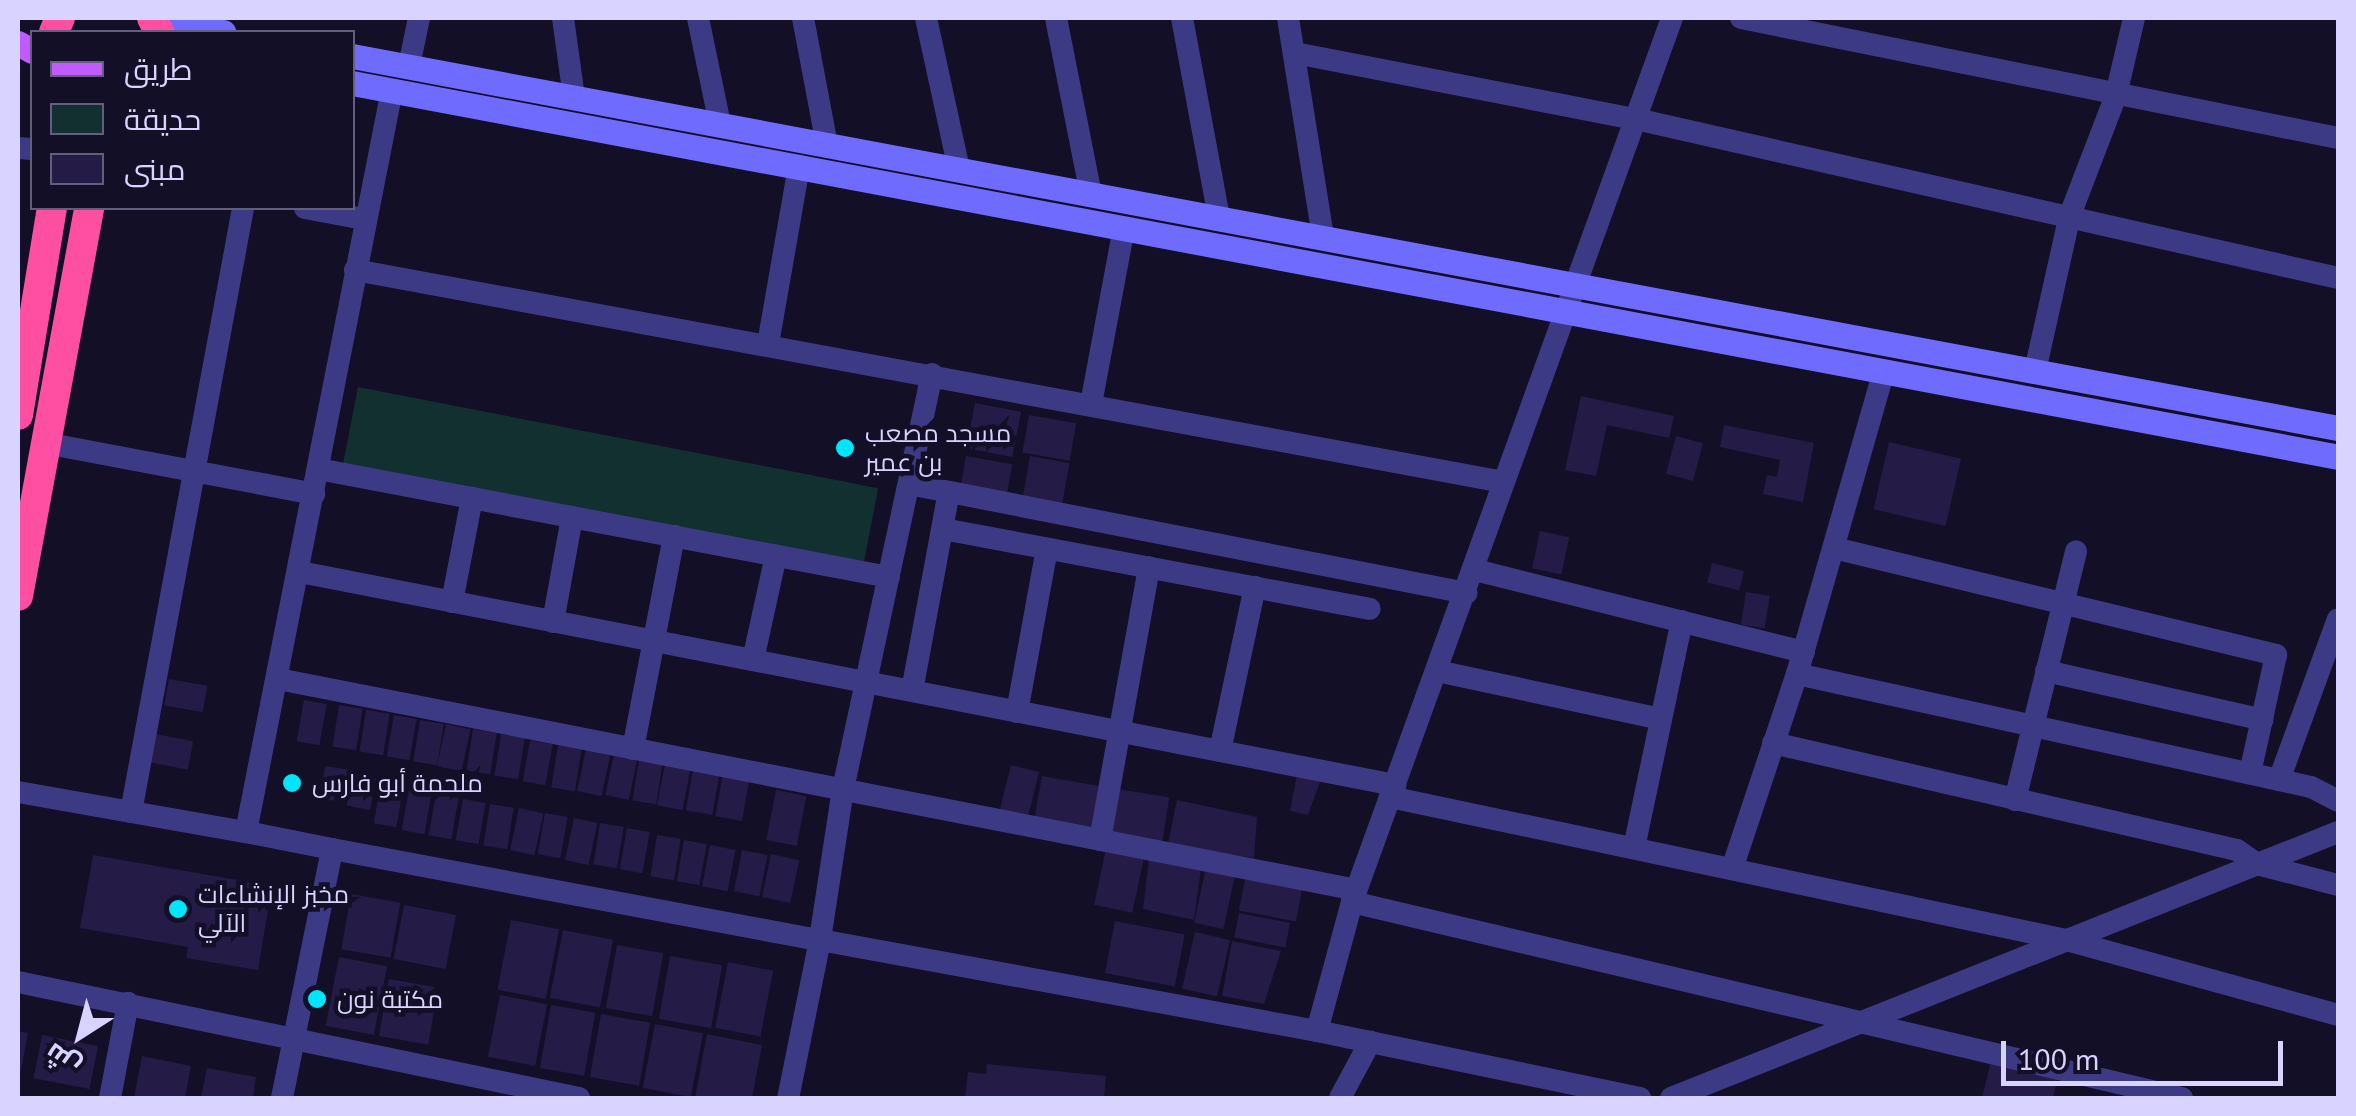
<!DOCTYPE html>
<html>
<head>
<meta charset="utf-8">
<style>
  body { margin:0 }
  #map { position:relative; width:2356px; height:1116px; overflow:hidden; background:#130f26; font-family:"PT Sans",Cairo,sans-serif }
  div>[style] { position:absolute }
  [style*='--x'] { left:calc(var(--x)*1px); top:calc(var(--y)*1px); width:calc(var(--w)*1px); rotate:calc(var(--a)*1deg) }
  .green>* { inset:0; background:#12302f; transform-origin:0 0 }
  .building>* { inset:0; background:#241b47; transform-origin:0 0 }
  .street>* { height:22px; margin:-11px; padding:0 11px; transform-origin:11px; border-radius:11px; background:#3d3a85 }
  .secondary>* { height:25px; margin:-12.5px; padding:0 12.5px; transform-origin:12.5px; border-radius:12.5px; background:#6f6bff }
  .primary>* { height:25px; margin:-12.5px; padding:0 12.5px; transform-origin:12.5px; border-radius:12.5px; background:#c25bff }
  .highway>* { height:30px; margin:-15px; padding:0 15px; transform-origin:15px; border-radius:15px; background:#ff4fa3 }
  .dots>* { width:28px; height:28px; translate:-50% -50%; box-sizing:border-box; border:5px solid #130f26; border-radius:50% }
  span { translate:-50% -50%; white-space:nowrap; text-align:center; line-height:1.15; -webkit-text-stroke:9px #130f26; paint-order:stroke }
  .poi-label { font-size:25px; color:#d9d4ff }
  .left { translate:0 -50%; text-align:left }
  .frame { position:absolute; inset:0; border:20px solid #d9d4ff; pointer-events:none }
  .legend { position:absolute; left:30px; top:30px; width:325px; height:180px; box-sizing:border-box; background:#130f26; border:2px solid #625e7d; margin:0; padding:12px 18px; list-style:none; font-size:30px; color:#d9d4ff }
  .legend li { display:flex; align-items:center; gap:20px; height:50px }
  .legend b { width:50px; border:2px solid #625e7d }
  .north { position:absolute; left:30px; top:986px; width:100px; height:100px; -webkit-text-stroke:8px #130f26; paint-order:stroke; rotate:216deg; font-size:28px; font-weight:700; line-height:40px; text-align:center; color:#d9d4ff }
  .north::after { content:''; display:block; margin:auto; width:35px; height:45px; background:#d9d4ff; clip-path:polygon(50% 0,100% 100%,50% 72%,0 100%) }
  .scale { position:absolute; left:2001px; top:1041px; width:282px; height:45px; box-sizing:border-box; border:5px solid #d9d4ff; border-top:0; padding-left:12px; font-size:30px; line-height:35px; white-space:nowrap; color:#d9d4ff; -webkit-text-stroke:8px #130f26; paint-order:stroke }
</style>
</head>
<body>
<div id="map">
  <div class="green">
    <i style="left:358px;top:387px;width:530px;height:80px;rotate:11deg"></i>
  </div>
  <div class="building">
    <i style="clip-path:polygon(1581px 396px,1674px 416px,1669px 438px,1607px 425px,1596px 476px,1565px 470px)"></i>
    <i style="left:975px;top:403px;width:47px;height:46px;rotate:11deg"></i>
    <i style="left:1029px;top:415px;width:48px;height:38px;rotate:10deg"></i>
    <i style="clip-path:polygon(1724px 425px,1814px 443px,1803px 502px,1763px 494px,1767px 475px,1777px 477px,1780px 460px,1720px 447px)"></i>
    <i style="left:1676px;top:436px;width:28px;height:39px;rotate:15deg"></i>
    <i style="left:1889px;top:442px;width:74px;height:69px;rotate:13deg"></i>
    <i style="left:966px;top:456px;width:47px;height:36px;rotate:10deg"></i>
    <i style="left:1030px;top:456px;width:40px;height:45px;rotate:10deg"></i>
    <i style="left:1540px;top:531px;width:30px;height:38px;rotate:12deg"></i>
    <i style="left:1712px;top:563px;width:33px;height:20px;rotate:14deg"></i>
    <i style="left:1746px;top:592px;width:24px;height:33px;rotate:9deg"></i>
    <i style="left:169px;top:679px;width:39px;height:27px;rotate:10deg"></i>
    <i style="left:304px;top:700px;width:23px;height:42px;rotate:10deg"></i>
    <i style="left:339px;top:705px;width:24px;height:42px;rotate:9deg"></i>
    <i style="left:366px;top:710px;width:24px;height:42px;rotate:9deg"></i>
    <i style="left:394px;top:715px;width:23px;height:42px;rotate:10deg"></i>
    <i style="left:420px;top:720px;width:24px;height:42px;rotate:9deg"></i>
    <i style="left:446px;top:724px;width:25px;height:43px;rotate:12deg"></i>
    <i style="left:473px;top:729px;width:24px;height:42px;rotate:9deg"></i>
    <i style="left:156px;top:734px;width:38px;height:29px;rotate:11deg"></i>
    <i style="left:501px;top:734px;width:24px;height:42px;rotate:9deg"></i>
    <i style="left:530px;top:740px;width:23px;height:42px;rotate:10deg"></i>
    <i style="left:558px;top:745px;width:24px;height:43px;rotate:9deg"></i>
    <i style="left:586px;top:749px;width:25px;height:43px;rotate:12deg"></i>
    <i style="left:614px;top:754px;width:24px;height:42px;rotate:12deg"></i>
    <i style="left:639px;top:759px;width:24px;height:42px;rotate:9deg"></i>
    <i style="left:665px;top:764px;width:26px;height:42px;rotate:11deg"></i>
    <i style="left:1011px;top:765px;width:29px;height:48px;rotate:14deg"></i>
    <i style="left:325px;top:766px;width:24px;height:33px;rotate:9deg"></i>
    <i style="left:693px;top:769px;width:27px;height:42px;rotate:10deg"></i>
    <i style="left:723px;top:773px;width:27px;height:44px;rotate:10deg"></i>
    <i style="left:353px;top:774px;width:24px;height:32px;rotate:12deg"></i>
    <i style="clip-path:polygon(1297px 774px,1321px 779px,1308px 815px,1290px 811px)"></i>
    <i style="left:1042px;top:776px;width:60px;height:43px;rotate:10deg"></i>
    <i style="left:381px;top:782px;width:23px;height:42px;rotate:10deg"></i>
    <i style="left:409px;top:789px;width:23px;height:42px;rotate:10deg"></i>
    <i style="left:1117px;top:789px;width:53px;height:45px;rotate:9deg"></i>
    <i style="left:776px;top:790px;width:31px;height:51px;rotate:11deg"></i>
    <i style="left:436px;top:794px;width:23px;height:42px;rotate:10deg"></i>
    <i style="left:463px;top:799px;width:23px;height:42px;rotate:10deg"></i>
    <i style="clip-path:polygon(1177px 800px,1257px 817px,1254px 858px,1168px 844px)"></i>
    <i style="left:490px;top:804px;width:24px;height:42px;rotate:9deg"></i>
    <i style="left:519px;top:808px;width:25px;height:43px;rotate:12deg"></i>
    <i style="left:545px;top:813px;width:23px;height:42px;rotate:10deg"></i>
    <i style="left:574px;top:818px;width:24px;height:43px;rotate:12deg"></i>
    <i style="left:600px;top:823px;width:24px;height:42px;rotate:9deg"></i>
    <i style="left:627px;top:828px;width:23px;height:42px;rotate:10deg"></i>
    <i style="left:657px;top:835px;width:24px;height:42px;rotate:9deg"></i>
    <i style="left:684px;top:840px;width:23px;height:42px;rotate:10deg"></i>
    <i style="left:710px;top:845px;width:26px;height:42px;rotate:11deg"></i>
    <i style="left:1106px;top:849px;width:39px;height:57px;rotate:12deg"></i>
    <i style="left:742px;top:850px;width:26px;height:42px;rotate:11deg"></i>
    <i style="left:771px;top:854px;width:29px;height:44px;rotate:12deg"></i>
    <i style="clip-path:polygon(93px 855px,272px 886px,258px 970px,186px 958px,188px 947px,80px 928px)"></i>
    <i style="clip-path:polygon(1149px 858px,1201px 869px,1194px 920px,1143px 909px)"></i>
    <i style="left:1206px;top:867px;width:30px;height:57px;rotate:12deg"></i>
    <i style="left:1245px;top:879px;width:58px;height:32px;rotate:11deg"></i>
    <i style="left:351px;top:894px;width:50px;height:56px;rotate:10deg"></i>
    <i style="left:404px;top:905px;width:53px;height:55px;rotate:11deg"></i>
    <i style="left:1239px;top:913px;width:52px;height:25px;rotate:11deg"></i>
    <i style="left:511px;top:920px;width:49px;height:71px;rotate:11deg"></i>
    <i style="left:1115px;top:921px;width:71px;height:53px;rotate:11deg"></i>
    <i style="left:563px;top:930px;width:51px;height:69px;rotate:11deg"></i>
    <i style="left:1195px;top:932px;width:36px;height:58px;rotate:13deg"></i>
    <i style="clip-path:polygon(1232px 941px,1281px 951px,1264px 1004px,1222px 996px)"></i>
    <i style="left:617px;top:945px;width:47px;height:64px;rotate:10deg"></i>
    <i style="left:670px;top:956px;width:53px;height:64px;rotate:10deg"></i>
    <i style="left:339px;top:957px;width:49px;height:70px;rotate:11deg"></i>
    <i style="left:728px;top:962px;width:46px;height:67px;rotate:11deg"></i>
    <i style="left:389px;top:979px;width:50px;height:58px;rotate:10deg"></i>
    <i style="left:500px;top:995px;width:48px;height:63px;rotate:11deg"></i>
    <i style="left:551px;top:1005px;width:45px;height:64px;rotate:10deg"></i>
    <i style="left:601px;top:1014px;width:50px;height:64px;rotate:10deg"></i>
    <i style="left:655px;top:1024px;width:49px;height:65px;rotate:11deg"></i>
    <i style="clip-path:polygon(18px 1031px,28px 1033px,19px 1080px,18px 1080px)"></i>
    <i style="clip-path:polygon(707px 1034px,762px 1045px,752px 1098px,695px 1098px)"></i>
    <i style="left:42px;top:1035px;width:57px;height:44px;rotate:11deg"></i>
    <i style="clip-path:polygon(142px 1056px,191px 1066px,185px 1098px,134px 1098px)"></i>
    <i style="clip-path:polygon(1991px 1061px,2058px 1077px,2053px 1098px,1982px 1098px)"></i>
    <i style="clip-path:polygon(987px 1064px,1106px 1076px,1104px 1098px,965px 1098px,968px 1072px,986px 1074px)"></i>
    <i style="clip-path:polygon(207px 1068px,256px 1077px,253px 1098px,201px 1098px)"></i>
  </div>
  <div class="street">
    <i style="--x:563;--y:18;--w:80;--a:82.1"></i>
    <i style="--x:698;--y:18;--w:108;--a:78.3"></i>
    <i style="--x:803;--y:18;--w:129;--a:79.3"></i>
    <i style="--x:926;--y:18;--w:155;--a:77.7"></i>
    <i style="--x:1056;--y:18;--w:179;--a:78.8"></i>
    <i style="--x:1182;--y:18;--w:203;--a:79.5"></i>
    <i style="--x:1288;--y:18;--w:222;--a:80.9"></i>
    <i style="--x:1741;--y:18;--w:609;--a:11.37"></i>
    <i style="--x:1295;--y:53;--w:347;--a:11"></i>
    <i style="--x:1636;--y:119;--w:720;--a:12.76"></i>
    <i style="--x:409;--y:66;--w:49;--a:-78.2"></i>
    <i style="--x:18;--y:148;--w:14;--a:4"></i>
    <i style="--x:305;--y:208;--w:60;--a:10.6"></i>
    <i style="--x:355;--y:270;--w:1167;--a:10.46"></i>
    <i style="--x:768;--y:344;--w:181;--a:-80.1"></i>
    <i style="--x:2035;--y:371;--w:160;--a:-77.4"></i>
    <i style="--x:2070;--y:215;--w:129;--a:-69"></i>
    <i style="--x:2116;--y:95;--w:79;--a:-76.8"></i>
    <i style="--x:932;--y:374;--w:424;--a:102.1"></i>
    <i style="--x:843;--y:789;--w:153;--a:98.7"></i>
    <i style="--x:820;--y:940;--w:505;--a:10.38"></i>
    <i style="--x:1317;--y:1031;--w:330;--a:11.7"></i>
    <i style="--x:1091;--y:404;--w:179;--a:-79.4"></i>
    <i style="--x:45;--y:443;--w:274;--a:10.7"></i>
    <i style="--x:318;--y:469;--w:581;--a:10.71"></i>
    <i style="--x:909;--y:484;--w:568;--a:11.07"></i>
    <i style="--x:943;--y:529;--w:434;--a:10.6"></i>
    <i style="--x:1834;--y:548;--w:455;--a:13.6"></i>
    <i style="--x:2276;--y:655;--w:121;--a:102.4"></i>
    <i style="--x:1475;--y:570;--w:339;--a:14"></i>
    <i style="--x:300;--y:572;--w:1116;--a:11.01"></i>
    <i style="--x:452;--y:602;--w:106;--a:-79.1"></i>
    <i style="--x:553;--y:622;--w:107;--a:-79.7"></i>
    <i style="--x:753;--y:660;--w:107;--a:-77.6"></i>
    <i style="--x:1437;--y:671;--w:228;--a:12.1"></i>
    <i style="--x:2046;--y:671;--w:222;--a:12.7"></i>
    <i style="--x:1797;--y:674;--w:526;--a:12.4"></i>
    <i style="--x:2311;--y:787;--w:30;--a:27"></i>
    <i style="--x:278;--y:679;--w:1098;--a:11.07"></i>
    <i style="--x:912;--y:691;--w:202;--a:-79.5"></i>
    <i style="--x:1017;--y:712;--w:166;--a:-79.6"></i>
    <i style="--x:1773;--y:743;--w:476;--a:13"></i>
    <i style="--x:2237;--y:850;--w:24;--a:35"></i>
    <i style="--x:2257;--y:864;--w:84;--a:14.5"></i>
    <i style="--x:633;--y:749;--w:217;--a:-79.1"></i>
    <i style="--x:1220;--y:751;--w:168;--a:-78"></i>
    <i style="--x:2279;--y:780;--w:171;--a:-69.9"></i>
    <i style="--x:18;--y:792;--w:231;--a:10"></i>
    <i style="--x:1390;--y:797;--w:691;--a:11.94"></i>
    <i style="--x:2066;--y:940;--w:282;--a:15.4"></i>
    <i style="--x:2015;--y:800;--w:256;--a:-76.2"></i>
    <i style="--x:131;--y:812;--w:614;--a:-79.49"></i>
    <i style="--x:1100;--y:840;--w:277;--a:-79.8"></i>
    <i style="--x:1634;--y:848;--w:232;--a:-78.1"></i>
    <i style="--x:332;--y:849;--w:496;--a:10.6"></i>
    <i style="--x:820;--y:940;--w:161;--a:101.4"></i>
    <i style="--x:1732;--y:869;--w:206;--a:-71.6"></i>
    <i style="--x:1797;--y:674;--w:315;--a:-74"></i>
    <i style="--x:1352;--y:902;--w:853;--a:13.29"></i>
    <i style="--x:18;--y:982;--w:573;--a:11.68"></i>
    <i style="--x:1317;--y:1031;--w:134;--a:-74.8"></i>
    <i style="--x:1352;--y:902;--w:940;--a:-70.1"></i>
    <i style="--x:110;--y:1098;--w:97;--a:-79.3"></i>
    <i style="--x:282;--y:1098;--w:254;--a:-78.6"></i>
    <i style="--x:332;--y:849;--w:88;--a:-168.8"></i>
    <i style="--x:246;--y:832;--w:756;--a:-78.87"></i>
    <i style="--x:1340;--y:1098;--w:64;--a:-61.8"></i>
    <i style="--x:1671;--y:1098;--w:718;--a:-21.74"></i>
  </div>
  <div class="secondary">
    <i style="--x:162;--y:18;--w:63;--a:12.9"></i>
    <i style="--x:352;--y:56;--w:2021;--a:10.61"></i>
    <i style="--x:352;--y:83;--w:2021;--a:10.66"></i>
  </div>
  <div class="primary">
    <i style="--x:18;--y:43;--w:16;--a:30"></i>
  </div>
  <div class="highway">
    <i style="--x:152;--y:18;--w:16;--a:63"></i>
    <i style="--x:54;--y:32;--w:15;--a:-67"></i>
    <i style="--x:18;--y:415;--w:210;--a:-80.7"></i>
    <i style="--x:18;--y:596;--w:394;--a:-79.6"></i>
  </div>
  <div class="dots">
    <i style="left:845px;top:448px;background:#00e5ff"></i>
    <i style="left:292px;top:783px;background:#00e5ff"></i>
    <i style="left:178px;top:909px;background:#00e5ff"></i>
    <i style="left:317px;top:999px;background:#00e5ff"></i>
  </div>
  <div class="poi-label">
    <span class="left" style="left:865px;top:448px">مسجد مصعب<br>بن عمير</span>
    <span class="left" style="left:312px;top:783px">ملحمة أبو فارس</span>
    <span class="left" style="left:198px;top:909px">مخبز الإنشاءات<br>الآلي</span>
    <span class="left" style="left:337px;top:999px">مكتبة نون</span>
  </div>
  <div class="frame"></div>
  <ul class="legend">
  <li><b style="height:12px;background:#c25bff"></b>طريق</li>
  <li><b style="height:28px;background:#12302f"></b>حديقة</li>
  <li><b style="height:28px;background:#241b47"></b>مبنى</li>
  </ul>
  <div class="north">ش</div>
  <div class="scale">100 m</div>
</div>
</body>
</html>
